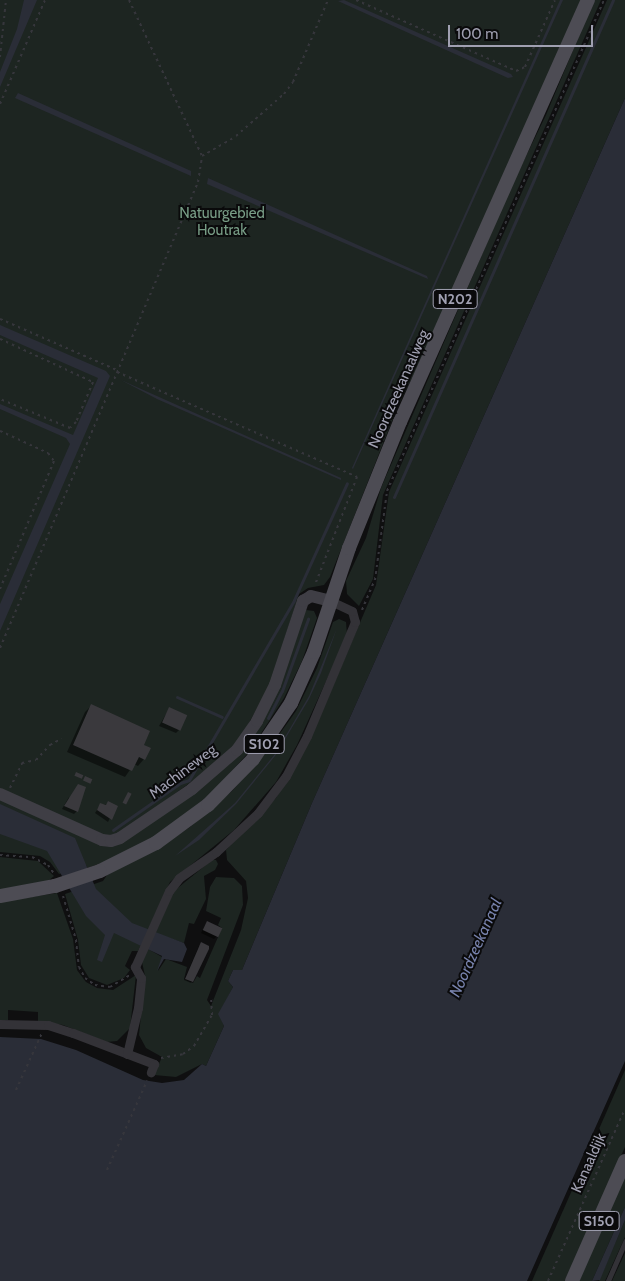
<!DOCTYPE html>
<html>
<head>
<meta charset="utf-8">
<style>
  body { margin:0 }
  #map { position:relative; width:625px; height:1281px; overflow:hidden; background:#0f0f10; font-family:Cabin,sans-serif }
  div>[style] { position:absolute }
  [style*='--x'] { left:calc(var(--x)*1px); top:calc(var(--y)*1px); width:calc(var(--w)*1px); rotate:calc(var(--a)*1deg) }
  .green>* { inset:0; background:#1d2521 }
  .water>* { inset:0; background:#2a2d37 }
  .shadow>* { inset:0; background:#0007 }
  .stream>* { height:3px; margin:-1.5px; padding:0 1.5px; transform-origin:1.5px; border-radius:1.5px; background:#2a2d37 }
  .building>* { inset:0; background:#3a393d; transform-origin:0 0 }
  .path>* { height:2px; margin-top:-1px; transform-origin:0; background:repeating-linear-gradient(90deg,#36363c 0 2.5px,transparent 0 6.5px) }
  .lane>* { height:4.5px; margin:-2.25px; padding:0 2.25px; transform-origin:2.25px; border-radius:2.25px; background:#333237 }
  .street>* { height:9px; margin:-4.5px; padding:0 4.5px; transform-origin:4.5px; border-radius:4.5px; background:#333237 }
  .secondary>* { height:12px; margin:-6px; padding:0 6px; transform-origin:6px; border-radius:6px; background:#3f3e45 }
  .primary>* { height:14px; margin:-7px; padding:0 7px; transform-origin:7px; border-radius:7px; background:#4d4c54 }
  .primary-bridge>* { height:14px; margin:-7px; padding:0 7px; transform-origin:7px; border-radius:7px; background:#4d4c54 }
  span { translate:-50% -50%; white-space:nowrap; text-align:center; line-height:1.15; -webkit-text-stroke:4px #0a0a0b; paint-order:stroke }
  .shield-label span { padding:1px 4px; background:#0a0a0b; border:1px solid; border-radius:4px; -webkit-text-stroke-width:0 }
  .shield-label { font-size:14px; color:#a0a0b1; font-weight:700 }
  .park-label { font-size:15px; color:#779c85 }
  .street-label { font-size:15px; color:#a0a0b1 }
  .water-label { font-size:16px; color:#7782ac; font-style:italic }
  .scale { position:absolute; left:448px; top:25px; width:145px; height:22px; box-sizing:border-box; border:2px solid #a0a0b1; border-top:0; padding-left:6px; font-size:15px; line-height:18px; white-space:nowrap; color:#a0a0b1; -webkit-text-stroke:4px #0a0a0b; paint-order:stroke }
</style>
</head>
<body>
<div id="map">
  <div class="green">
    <i style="clip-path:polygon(0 0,582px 0,427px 348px,398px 406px,330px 577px,324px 585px,308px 588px,299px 594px,270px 684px,241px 738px,220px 761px,129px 827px,109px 837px,0 790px)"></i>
    <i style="clip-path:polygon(594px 0,601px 0,383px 495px,373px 579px,359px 606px,347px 594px,346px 581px,366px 538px,381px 488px,512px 185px,546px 115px)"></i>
    <i style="clip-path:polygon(607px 0,625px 0,625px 98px,312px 803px,242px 970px,233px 970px,228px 981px,233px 987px,219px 1014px,224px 1026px,206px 1066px,202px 1064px,176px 1077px,154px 1075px,162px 1057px,146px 1048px,139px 1035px,145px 976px,142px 962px,148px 949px,162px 957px,158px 971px,166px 959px,187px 967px,184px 979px,193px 983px,197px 976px,200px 978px,222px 928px,218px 925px,221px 918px,206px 911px,210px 887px,216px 877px,234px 878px,242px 886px,243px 905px,207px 1000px,211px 1006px,241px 930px,248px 898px,246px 881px,227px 860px,226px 850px,276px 798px,310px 740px,376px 585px,389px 492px)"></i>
    <i style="clip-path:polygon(306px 610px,314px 611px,317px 618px,302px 661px,284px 698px,249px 752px,205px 800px,153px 838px,116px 858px,87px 868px,86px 865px,59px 874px,50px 862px,40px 856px,0 852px,0 799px,100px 843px,230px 764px)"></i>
    <i style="clip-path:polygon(339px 619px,346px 622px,347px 635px,297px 745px,276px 782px,234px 830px,170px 882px,138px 951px,132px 951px,125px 966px,130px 970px,124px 978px,107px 985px,89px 978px,81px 965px,78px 940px,65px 894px,103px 881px,107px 875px,160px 847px,190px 827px,232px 791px,266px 753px,296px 711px,317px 668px,333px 622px)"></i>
    <i style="clip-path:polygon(0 857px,38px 861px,54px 876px,47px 882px,0 890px)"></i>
    <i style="clip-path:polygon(212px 860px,216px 860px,218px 864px,215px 870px,204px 876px,206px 899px,194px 924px,189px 923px,184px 943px,155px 933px,174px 891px)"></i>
    <i style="clip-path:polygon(57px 893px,73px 939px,77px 970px,86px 982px,97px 988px,113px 990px,136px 975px,130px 1028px,117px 1041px,107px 1042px,63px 1025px,38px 1021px,38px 1012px,8px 1010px,8px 1020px,0 1020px,0 902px)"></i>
    <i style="clip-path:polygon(625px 1070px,625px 1147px,565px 1281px,532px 1281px)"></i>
    <i style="clip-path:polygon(625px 1176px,625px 1207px,592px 1281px,579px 1281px)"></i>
    <i style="clip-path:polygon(625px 1220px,625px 1237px,605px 1281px,599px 1281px)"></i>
    <i style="clip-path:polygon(625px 1253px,625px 1281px,612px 1281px)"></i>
  </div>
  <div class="water">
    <i style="clip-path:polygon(24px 0,37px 0,0 87px,0 72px,17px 29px)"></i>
    <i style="clip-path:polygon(344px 0,511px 74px,513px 77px,508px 78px,338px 1px)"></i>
    <i style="clip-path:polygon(560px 0,563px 0,353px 469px,352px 468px)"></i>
    <i style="clip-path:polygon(18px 93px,191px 171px,191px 176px,15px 98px)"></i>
    <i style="clip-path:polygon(625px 98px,625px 1061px,527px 1281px,0 1281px,0 1037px,41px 1039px,76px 1050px,143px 1080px,162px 1083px,184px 1080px,202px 1064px,206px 1066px,224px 1026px,218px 1014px,233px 987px,228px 981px,233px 970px,242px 970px,312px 803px)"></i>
    <i style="clip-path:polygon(208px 178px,427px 276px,428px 279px,207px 184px)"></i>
    <i style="clip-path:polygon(0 325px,106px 371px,110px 376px,0 631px,0 604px,70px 444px,66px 438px,0 409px,0 404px,73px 435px,98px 378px,0 335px)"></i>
    <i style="clip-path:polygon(121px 380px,341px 478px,341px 480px,157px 399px)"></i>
    <i style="clip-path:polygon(337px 628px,321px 673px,309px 699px,275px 756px,236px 804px,199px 840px,175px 856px,235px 803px,275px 754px,309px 696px)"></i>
    <i style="clip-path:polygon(0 804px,75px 838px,96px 889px,132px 923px,184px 943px,187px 949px,182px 962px,164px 959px,157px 971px,162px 956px,114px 933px,102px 962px,97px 960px,105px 935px,86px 916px,47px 851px,0 834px)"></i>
    <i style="clip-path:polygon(625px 1207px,625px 1220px,600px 1280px,592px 1281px)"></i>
  </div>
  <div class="shadow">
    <i style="clip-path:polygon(91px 706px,142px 745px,144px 759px,138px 766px,134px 764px,125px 777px,67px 752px,85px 712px)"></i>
    <i style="clip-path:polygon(169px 709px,179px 730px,176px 733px,159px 726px)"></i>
    <i style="clip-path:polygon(69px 797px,77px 811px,74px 814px,62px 809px)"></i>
    <i style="clip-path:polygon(101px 804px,116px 806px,108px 822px,95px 813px)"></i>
    <i style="clip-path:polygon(207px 922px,217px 936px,214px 939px,201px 933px)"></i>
    <i style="clip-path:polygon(199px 946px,208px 950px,191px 983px,184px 980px)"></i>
  </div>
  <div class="stream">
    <i style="--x:394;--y:497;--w:543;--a:-66.22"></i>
    <i style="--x:177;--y:697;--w:49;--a:24"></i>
    <i style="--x:268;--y:718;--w:30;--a:-63"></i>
    <i style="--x:282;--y:691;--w:77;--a:-70.1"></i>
    <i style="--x:113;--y:830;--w:82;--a:-35"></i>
    <i style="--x:180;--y:783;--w:9;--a:-18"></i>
    <i style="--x:189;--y:780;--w:208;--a:-59.7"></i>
    <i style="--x:294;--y:600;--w:128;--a:-65.6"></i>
  </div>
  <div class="building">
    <i style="clip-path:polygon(91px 704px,150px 731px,144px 745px,151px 748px,145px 760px,139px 757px,132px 771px,73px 745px)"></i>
    <i style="left:169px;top:707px;width:20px;height:17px;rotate:24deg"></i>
    <i style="left:76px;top:772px;width:8px;height:4px;rotate:23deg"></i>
    <i style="left:85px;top:776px;width:8px;height:5px;rotate:23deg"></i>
    <i style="clip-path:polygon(78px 784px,86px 787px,78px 812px,64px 806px)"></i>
    <i style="left:128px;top:792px;width:4px;height:12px;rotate:27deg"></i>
    <i style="clip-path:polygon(108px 801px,118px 806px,112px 820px,97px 810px,100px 803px,106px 805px)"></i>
    <i style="left:207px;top:921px;width:17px;height:10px;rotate:25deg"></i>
    <i style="clip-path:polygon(201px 942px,209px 946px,209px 949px,193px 982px,185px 979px)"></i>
  </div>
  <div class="path">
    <i style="--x:129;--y:0;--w:172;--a:64.9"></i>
    <i style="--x:202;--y:156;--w:39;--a:-30"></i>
    <i style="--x:236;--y:136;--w:64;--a:-41.2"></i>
    <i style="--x:284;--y:94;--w:15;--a:-53"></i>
    <i style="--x:293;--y:82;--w:89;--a:-66.9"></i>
    <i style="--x:356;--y:0;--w:175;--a:23.9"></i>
    <i style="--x:516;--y:71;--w:10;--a:-24"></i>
    <i style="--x:525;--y:67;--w:73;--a:-65.9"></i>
    <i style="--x:0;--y:57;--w:57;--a:-84"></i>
    <i style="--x:0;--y:104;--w:113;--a:-66.6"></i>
    <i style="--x:0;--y:319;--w:128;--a:23.6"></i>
    <i style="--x:0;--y:339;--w:102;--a:24.8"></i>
    <i style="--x:93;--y:382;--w:43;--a:113"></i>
    <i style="--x:76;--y:422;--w:8;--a:135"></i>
    <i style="--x:70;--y:428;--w:76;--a:-157.5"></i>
    <i style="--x:117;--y:372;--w:262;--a:23.6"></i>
    <i style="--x:357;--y:477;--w:116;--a:111.3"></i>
    <i style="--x:0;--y:431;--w:53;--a:24.6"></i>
    <i style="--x:48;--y:453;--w:10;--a:53"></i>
    <i style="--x:54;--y:461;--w:139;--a:112.9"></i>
    <i style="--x:362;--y:610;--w:33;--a:-67"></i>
    <i style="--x:375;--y:580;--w:90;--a:-82.3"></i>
    <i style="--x:387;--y:491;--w:537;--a:-66.16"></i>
    <i style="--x:0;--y:648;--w:506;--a:-66.98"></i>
    <i style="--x:198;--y:182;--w:26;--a:-81"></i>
    <i style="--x:10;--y:788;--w:28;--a:-64"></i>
    <i style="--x:22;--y:763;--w:14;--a:-12"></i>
    <i style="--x:36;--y:760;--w:21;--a:-47"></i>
    <i style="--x:50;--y:745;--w:13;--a:-29"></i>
    <i style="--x:0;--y:855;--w:32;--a:4"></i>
    <i style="--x:32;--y:857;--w:18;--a:27"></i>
    <i style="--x:48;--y:865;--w:12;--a:55"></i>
    <i style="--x:63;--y:896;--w:46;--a:73.5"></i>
    <i style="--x:76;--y:940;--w:27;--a:84"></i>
    <i style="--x:79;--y:967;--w:13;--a:61"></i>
    <i style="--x:85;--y:978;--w:12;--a:35"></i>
    <i style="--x:95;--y:985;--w:15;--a:8"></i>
    <i style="--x:110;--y:987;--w:23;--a:-31"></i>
    <i style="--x:161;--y:1058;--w:22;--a:-10"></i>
    <i style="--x:183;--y:1054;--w:14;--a:-36"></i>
    <i style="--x:194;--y:1046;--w:36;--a:-60"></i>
    <i style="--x:212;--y:1015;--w:17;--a:-93"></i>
    <i style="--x:16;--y:1090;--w:63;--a:-65.5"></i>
    <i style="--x:107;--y:1170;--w:98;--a:-65.8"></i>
    <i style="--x:548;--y:1281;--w:188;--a:-65.9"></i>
  </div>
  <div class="lane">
    <i style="--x:608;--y:1281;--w:43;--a:-66.4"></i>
  </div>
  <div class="street">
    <i style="--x:0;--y:1024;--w:48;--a:1.2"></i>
    <i style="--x:48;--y:1025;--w:26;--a:18"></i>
    <i style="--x:73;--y:1033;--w:87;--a:20.9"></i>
    <i style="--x:154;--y:1064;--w:9;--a:111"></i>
    <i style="--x:127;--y:1054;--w:47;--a:-76.6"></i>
    <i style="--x:138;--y:1008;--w:30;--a:-84"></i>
    <i style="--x:141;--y:978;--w:13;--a:-119"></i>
    <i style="--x:135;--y:967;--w:83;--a:-65.9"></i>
    <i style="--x:169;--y:891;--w:16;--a:-52"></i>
    <i style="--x:179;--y:878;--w:45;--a:-35.1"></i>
    <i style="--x:216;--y:852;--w:57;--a:-42.9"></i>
    <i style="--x:258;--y:813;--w:46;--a:-52.9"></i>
    <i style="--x:286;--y:776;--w:45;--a:-62.3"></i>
    <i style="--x:307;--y:736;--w:124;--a:-67.2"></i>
    <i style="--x:355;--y:622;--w:11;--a:-105"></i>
    <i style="--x:352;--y:611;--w:23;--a:-155"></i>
  </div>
  <div class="secondary">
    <i style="--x:0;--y:794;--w:112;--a:24.3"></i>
    <i style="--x:102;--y:840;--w:9;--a:6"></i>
    <i style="--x:111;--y:841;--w:9;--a:-18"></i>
    <i style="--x:120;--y:838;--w:87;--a:-34.2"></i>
    <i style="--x:192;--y:789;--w:60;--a:-40.9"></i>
    <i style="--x:237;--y:750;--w:35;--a:-55"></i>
    <i style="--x:257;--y:721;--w:40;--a:-63.4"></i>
    <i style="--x:275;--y:685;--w:89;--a:-71.6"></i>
    <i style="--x:303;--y:601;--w:9;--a:-32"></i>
    <i style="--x:311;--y:596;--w:21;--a:14"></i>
  </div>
  <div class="primary">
    <i style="--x:100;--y:871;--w:63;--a:-26.6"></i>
    <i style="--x:156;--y:843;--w:64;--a:-36.2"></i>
    <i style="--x:208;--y:805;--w:64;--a:-45.6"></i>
    <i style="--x:253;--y:759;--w:68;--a:-55.8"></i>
    <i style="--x:291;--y:703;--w:56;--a:-65.7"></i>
    <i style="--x:314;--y:652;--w:110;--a:-71.4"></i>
    <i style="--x:349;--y:548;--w:136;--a:-68"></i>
    <i style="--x:400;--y:422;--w:462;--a:-66"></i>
    <i style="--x:0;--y:896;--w:56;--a:-10.3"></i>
    <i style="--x:572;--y:1281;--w:131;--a:-66.2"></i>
  </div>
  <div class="primary-bridge">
    <i style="--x:55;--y:886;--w:47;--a:-18.4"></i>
  </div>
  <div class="shield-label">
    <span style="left:455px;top:299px">N202</span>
    <span style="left:264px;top:744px">S102</span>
    <span style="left:599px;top:1221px">S150</span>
  </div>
  <div class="park-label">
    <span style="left:222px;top:222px">Natuurgebied<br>Houtrak</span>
  </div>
  <div class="street-label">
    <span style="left:399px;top:389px;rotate:-66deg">Noordzeekanaalweg</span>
    <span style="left:183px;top:772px;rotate:-37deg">Machineweg</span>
    <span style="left:589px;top:1163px;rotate:-66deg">Kanaaldijk</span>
  </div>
  <div class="water-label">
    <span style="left:476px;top:948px;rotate:-66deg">Noordzeekanaal</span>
  </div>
  <div class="scale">100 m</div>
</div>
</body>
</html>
